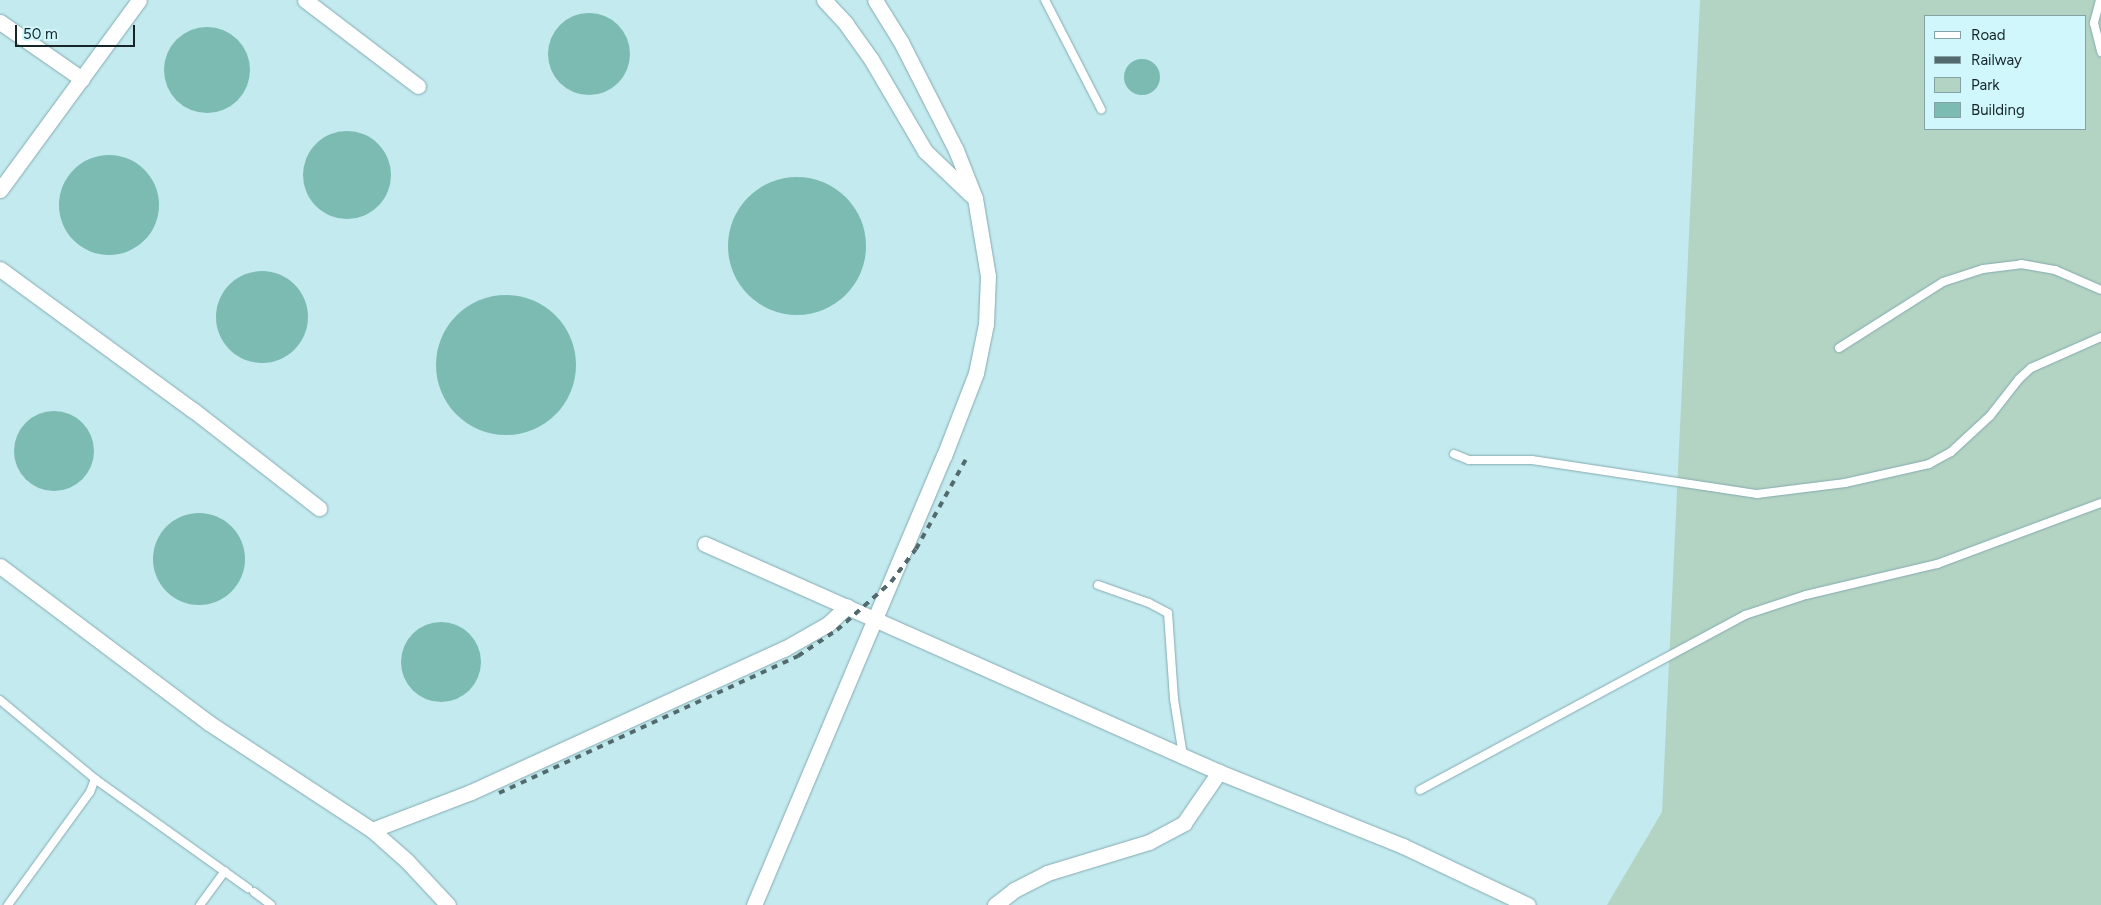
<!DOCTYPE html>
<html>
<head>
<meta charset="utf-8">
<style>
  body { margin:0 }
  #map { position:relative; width:2101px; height:905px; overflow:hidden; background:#c2eaef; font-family:Figtree,sans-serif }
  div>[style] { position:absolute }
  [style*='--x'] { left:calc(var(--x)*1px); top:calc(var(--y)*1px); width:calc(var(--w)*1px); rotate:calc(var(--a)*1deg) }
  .green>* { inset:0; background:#b3d4c3 }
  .building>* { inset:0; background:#7bbbb2 }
  .round { border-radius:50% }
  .roads { filter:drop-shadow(0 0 1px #84aaaf) drop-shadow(0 0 1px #84aaaf) }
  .lane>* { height:8px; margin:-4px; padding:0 4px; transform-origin:4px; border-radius:4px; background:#fff }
  .street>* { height:15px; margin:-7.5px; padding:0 7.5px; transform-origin:7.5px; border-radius:7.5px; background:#fff }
  .rail>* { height:4px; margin-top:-2px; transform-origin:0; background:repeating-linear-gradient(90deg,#526a6d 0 6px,transparent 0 12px) }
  span { translate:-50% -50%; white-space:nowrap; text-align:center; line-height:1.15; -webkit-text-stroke:4px #cff7fc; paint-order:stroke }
  .legend { position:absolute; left:1924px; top:15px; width:162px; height:115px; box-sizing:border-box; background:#cff7fc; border:1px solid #85a3a7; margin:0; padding:6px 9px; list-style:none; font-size:15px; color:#162527 }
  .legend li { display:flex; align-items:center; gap:10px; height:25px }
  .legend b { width:25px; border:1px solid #85a3a7 }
  .scale { position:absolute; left:15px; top:25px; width:120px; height:22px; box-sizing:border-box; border:2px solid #162527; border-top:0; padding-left:6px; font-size:15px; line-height:18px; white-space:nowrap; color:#162527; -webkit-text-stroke:4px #cff7fc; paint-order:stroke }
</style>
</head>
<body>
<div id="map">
  <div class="green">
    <i style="clip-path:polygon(evenodd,1700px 0,2101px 0,2101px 905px,1607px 905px,1662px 812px,1700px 0,1925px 16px,2085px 16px,2085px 129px,1925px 129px,1925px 16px)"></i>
  </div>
  <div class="building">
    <i class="round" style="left:548px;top:13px;width:82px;height:82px"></i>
    <i class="round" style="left:164px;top:27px;width:86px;height:86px"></i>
    <i class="round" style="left:1124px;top:59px;width:36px;height:36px"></i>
    <i class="round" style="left:303px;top:131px;width:88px;height:88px"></i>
    <i class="round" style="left:59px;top:155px;width:100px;height:100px"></i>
    <i class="round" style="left:728px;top:177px;width:138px;height:138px"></i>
    <i class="round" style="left:216px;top:271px;width:92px;height:92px"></i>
    <i class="round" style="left:436px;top:295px;width:140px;height:140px"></i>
    <i class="round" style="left:14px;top:411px;width:80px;height:80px"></i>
    <i class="round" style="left:153px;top:513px;width:92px;height:92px"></i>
    <i class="round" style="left:401px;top:622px;width:80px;height:80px"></i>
  </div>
  <div class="roads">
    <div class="lane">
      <i style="--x:1045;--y:0;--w:123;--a:62.8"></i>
      <i style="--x:2100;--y:0;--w:24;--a:105"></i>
      <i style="--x:2094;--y:23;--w:30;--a:76"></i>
      <i style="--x:1839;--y:348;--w:123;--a:-32.4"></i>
      <i style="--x:1943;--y:282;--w:42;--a:-18"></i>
      <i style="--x:1983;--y:269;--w:38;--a:-7"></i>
      <i style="--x:2021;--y:264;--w:35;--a:10"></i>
      <i style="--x:2055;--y:270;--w:50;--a:23.5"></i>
      <i style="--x:1454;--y:454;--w:16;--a:22"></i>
      <i style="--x:1469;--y:460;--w:63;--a:0"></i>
      <i style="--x:1532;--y:460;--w:228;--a:8.6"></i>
      <i style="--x:1757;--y:494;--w:89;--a:-7.1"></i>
      <i style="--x:1845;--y:483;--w:86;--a:-12.7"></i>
      <i style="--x:1929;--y:464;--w:25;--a:-29"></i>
      <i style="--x:1951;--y:452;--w:53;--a:-42.7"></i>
      <i style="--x:1990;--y:416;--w:47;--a:-51.9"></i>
      <i style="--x:2019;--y:379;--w:16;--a:-43"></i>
      <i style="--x:2031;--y:368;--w:77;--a:-23.9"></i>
      <i style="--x:1098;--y:585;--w:54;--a:19.4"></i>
      <i style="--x:1149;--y:603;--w:21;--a:28"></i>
      <i style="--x:1168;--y:613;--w:86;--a:86"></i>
      <i style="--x:1174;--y:699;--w:58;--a:81"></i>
      <i style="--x:0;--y:700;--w:124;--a:39.7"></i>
      <i style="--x:95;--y:779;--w:14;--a:111"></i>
      <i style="--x:90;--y:792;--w:140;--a:126"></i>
      <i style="--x:95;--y:779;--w:188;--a:35.5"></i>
      <i style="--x:1420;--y:790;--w:369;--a:-28.3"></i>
      <i style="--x:1745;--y:615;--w:64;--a:-18.2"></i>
      <i style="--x:1806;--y:595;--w:135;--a:-13.3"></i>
      <i style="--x:1937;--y:564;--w:175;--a:-20.4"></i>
      <i style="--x:254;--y:892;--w:21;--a:37"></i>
      <i style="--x:200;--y:905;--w:42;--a:-53.7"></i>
    </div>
    <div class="street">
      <i style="--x:305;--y:0;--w:142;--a:37.3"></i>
      <i style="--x:824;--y:0;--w:33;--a:47"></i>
      <i style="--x:846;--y:24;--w:43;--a:54.5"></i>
      <i style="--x:871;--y:59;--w:107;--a:59.6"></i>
      <i style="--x:925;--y:151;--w:64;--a:43.7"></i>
      <i style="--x:0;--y:22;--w:100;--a:34.8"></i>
      <i style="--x:0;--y:190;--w:235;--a:-53.8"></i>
      <i style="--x:0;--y:269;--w:239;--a:36.2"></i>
      <i style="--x:193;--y:410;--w:160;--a:37.9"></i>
      <i style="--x:705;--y:544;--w:562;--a:23.92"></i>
      <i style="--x:1219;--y:772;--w:198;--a:21.9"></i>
      <i style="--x:1403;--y:846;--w:138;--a:25.3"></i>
      <i style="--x:0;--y:566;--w:261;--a:36.9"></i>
      <i style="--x:209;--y:723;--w:195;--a:33.3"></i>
      <i style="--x:372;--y:830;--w:47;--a:41.5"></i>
      <i style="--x:407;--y:861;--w:60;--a:47"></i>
      <i style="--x:372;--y:830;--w:106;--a:-21"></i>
      <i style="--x:471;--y:792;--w:344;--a:-24.6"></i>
      <i style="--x:784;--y:649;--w:51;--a:-29.6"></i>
      <i style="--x:828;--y:624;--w:26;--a:-43"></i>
      <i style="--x:754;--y:905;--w:488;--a:-67.1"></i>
      <i style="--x:944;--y:456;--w:89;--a:-68.9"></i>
      <i style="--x:976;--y:373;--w:50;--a:-78.5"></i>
      <i style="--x:986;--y:324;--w:48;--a:-87.6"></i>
      <i style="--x:988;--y:276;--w:79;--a:-99.5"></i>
      <i style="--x:975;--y:198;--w:52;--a:-111.6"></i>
      <i style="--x:956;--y:150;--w:121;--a:-117"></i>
      <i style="--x:901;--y:42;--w:49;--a:-121.8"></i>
      <i style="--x:995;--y:905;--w:24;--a:-38"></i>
      <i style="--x:1014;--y:890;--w:37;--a:-27"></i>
      <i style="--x:1047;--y:873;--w:107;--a:-16.9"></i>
      <i style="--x:1149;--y:842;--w:40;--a:-28"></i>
      <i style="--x:1184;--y:823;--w:62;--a:-55.5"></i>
    </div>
  </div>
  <div class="rail">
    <i style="--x:499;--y:793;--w:329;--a:-24.6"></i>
    <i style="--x:798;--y:656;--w:47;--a:-33.7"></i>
    <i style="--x:837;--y:630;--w:72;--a:-41.6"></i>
    <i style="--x:891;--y:582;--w:41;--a:-52.9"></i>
    <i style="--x:916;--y:549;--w:103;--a:-60.9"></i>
  </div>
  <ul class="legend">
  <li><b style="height:6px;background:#fff"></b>Road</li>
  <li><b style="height:6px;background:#526a6d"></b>Railway</li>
  <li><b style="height:14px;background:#b3d4c3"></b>Park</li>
  <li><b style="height:14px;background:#7bbbb2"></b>Building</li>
  </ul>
  <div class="scale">50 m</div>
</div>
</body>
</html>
